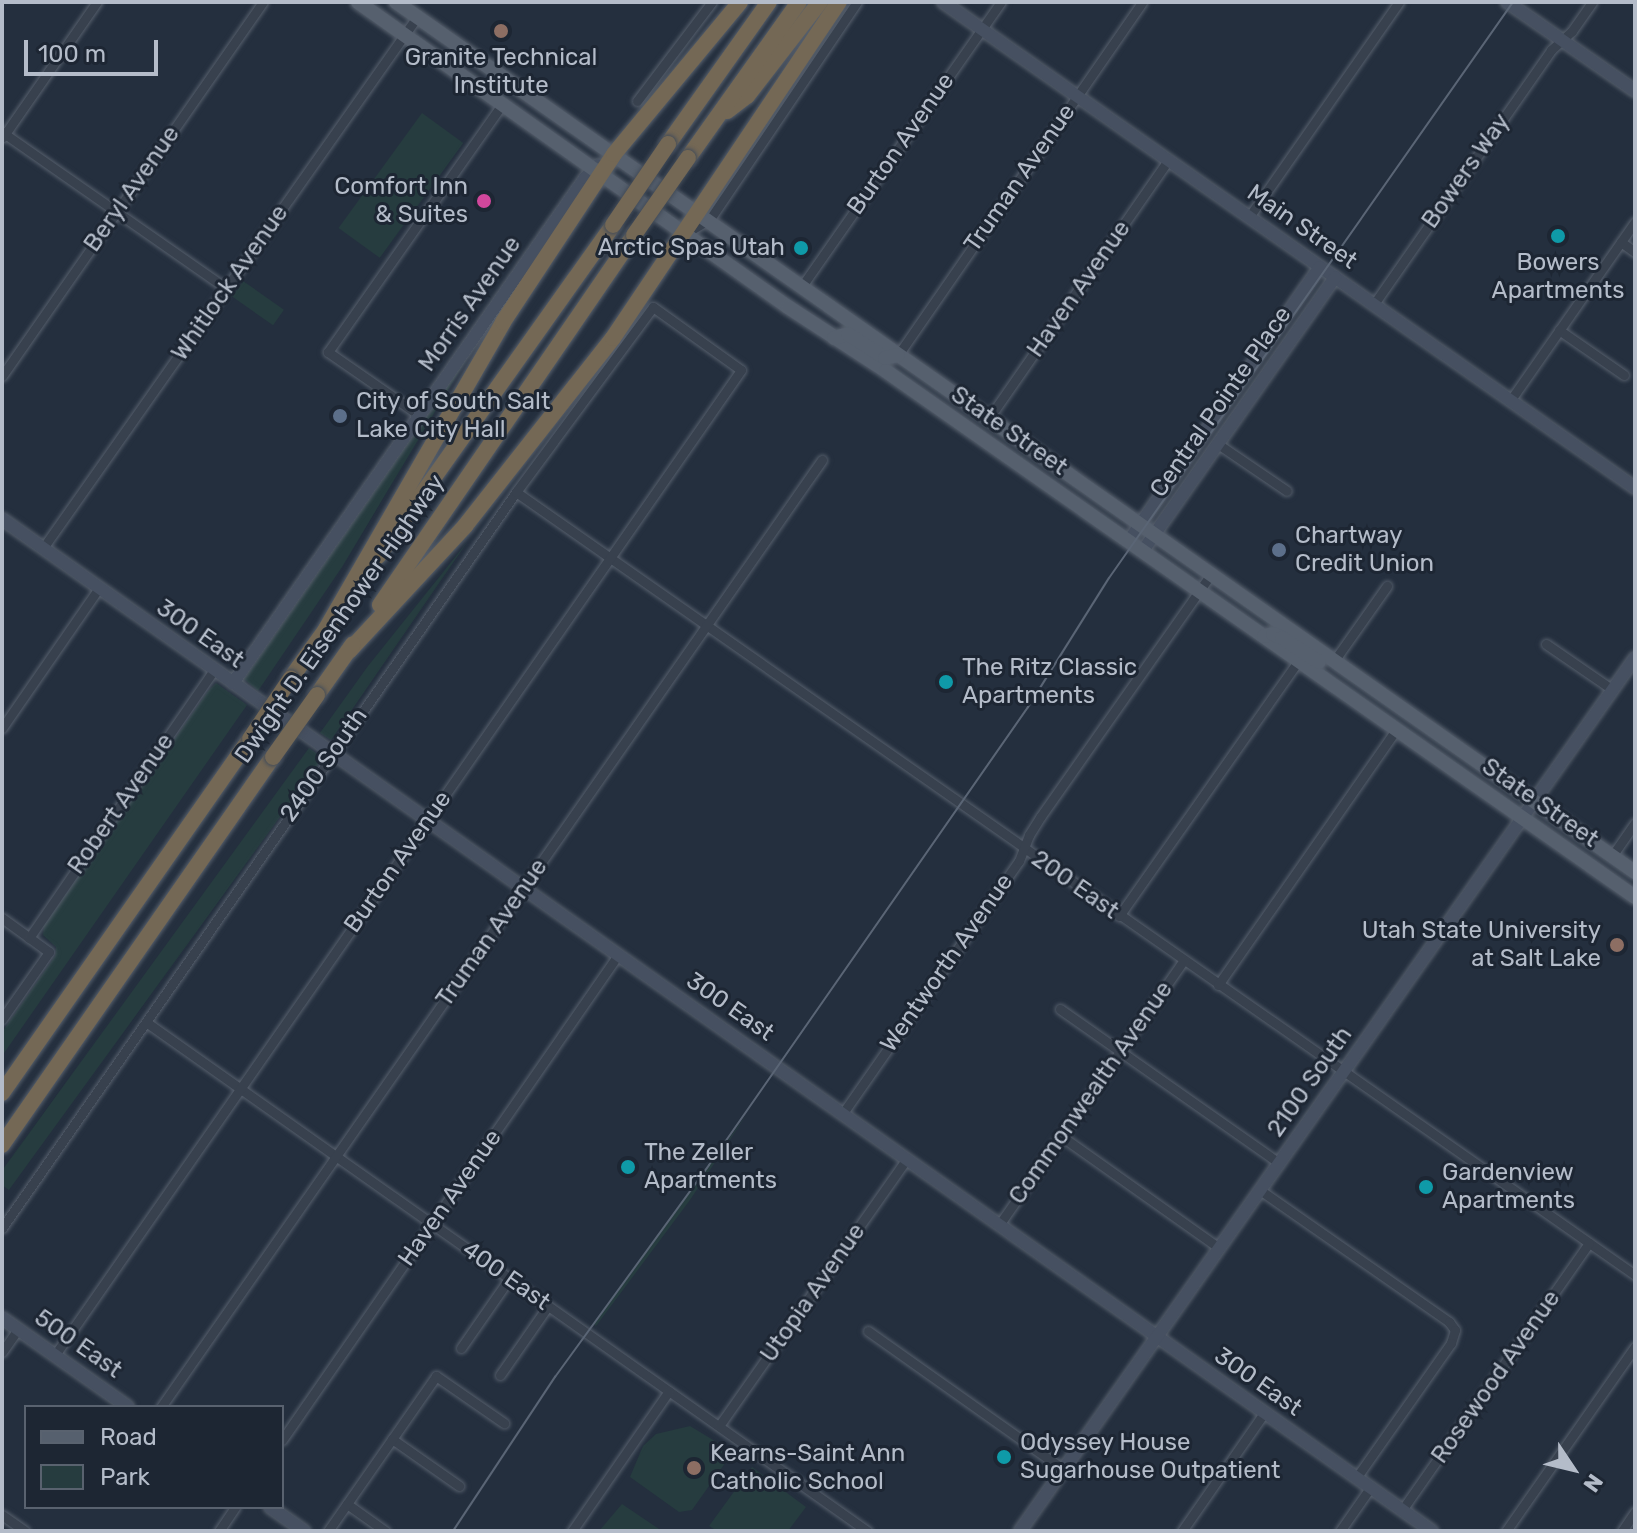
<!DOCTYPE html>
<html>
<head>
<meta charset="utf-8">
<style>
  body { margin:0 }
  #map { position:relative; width:1637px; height:1533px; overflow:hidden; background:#242f3e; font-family:Rubik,sans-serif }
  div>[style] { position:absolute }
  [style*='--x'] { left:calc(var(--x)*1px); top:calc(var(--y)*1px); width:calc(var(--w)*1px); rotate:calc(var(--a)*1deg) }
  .green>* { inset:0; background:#263c3f; transform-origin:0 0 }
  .roads { filter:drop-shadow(0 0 2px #565f6c) drop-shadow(0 0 2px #565f6c) }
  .street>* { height:9px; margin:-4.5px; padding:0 4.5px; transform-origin:4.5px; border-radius:4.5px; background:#38414e }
  .secondary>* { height:12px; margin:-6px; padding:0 6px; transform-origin:6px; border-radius:6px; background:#465061 }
  .primary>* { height:14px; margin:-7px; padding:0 7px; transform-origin:7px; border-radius:7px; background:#56606e }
  .highway>* { height:16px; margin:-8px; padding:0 8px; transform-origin:8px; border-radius:8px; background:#746855 }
  .tram>* { height:2px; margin:-1px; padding:0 1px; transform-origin:1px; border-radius:1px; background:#5a6575 }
  .bridges { filter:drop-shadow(0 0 2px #434c59) drop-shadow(0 0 2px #434c59) }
  .highway-bridge>* { height:16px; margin:-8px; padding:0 8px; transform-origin:8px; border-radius:8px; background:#746855 }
  .dots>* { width:22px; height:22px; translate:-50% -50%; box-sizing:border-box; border:4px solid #1d2633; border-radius:50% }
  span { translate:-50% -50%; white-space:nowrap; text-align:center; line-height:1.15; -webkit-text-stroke:6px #1d2633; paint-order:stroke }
  .poi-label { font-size:24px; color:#b4bcc9 }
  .right { translate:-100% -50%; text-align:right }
  .left { translate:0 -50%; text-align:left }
  .street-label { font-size:24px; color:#b4bcc9 }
  .frame { position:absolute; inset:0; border:4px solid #b4bcc9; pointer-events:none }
  .legend { position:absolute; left:24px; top:1405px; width:260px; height:104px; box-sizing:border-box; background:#1d2633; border:2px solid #59626f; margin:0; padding:10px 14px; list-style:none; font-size:24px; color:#b4bcc9 }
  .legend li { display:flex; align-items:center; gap:16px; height:40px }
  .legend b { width:40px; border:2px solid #59626f }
  .north { position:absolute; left:1533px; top:1429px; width:80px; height:80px; -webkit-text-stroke:6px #1d2633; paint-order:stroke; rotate:125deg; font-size:22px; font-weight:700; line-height:32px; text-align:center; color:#b4bcc9 }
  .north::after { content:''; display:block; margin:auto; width:28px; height:36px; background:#b4bcc9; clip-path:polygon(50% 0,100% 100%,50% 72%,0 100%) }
  .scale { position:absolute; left:24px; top:40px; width:134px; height:36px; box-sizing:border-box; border:4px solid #b4bcc9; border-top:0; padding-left:10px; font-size:24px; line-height:28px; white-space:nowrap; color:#b4bcc9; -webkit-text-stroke:6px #1d2633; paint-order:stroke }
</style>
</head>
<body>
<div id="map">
  <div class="green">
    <i style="left:422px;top:113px;width:51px;height:142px;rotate:36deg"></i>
    <i style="left:243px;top:281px;width:50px;height:19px;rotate:35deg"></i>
    <i style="clip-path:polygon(466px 360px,342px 567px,258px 691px,244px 679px)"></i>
    <i style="clip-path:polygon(468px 541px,331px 740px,320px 733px,368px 666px)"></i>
    <i style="clip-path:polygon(216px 683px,247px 705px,2px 1056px,2px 1032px,55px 956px,56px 947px,43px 935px,44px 926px,208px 691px)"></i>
    <i style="left:309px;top:748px;width:17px;height:534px;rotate:36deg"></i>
    <i style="clip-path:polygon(747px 1114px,690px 1200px,596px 1326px,594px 1324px)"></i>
    <i style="clip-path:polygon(690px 1426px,733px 1452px,692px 1510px,679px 1512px,630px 1477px,643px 1446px,656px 1434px)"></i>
    <i style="clip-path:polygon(752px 1467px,806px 1507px,788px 1531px,717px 1531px,709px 1526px)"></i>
    <i style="clip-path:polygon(622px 1504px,662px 1531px,599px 1531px)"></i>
  </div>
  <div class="roads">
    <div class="street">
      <i style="--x:637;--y:101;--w:124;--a:-52.9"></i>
      <i style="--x:2;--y:132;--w:273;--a:34.9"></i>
      <i style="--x:3;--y:137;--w:165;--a:-55.2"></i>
      <i style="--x:1249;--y:217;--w:262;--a:-55.1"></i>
      <i style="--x:688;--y:232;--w:26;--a:-31"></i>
      <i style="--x:710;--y:219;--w:262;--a:-55.9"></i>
      <i style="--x:1621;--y:242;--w:17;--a:36"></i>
      <i style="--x:802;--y:286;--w:347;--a:-55"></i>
      <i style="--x:1374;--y:304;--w:310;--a:-55.1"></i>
      <i style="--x:1551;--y:50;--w:28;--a:-42"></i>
      <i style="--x:1572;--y:31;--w:35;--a:-55"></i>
      <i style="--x:1559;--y:330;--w:79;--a:34.7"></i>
      <i style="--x:898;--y:355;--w:429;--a:-55.3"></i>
      <i style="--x:2;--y:376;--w:456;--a:-55.1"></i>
      <i style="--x:1510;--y:401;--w:218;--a:-55.1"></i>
      <i style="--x:419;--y:415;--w:111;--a:-145.3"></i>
      <i style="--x:328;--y:352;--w:303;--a:-54.9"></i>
      <i style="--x:989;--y:418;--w:314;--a:-55.2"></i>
      <i style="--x:1218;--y:444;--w:83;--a:34.3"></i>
      <i style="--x:516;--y:492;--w:1366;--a:34.98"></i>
      <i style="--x:43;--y:548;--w:649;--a:-54.84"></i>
      <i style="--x:1546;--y:644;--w:81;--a:34.5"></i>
      <i style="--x:1334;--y:661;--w:92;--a:-54.8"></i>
      <i style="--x:2;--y:728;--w:170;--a:-55.3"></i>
      <i style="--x:1612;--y:856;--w:40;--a:-55.1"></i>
      <i style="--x:1119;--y:916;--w:312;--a:-54.9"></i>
      <i style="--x:2;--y:918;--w:58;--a:35.9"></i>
      <i style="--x:49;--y:952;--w:82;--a:125"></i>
      <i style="--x:29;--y:938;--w:326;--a:-55.4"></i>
      <i style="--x:1218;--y:985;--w:311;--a:-55.1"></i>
      <i style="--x:1060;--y:1009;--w:268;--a:35.1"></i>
      <i style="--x:146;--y:1022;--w:883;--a:35.22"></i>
      <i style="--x:843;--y:1113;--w:307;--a:-55.1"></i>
      <i style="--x:1019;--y:861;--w:28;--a:-69"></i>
      <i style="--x:1029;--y:835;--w:22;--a:-58"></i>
      <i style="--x:1041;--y:816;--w:296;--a:-54.9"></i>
      <i style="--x:1061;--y:1136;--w:194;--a:35.3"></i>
      <i style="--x:1260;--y:1190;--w:231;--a:34.9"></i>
      <i style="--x:1449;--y:1322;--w:10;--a:53"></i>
      <i style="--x:1455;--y:1330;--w:14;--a:107"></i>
      <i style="--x:1451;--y:1343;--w:165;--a:125.1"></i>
      <i style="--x:999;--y:1225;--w:322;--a:-55.1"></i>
      <i style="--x:2;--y:1228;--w:898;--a:-55.07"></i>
      <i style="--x:516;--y:492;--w:230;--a:-53.5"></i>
      <i style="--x:653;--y:307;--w:108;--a:35.6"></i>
      <i style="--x:741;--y:370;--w:1200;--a:124.86"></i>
      <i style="--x:868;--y:1331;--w:239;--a:35.3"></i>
      <i style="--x:461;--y:1348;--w:84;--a:-55.2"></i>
      <i style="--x:2;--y:1352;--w:28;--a:-55"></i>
      <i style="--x:500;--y:1375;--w:84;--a:-55.2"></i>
      <i style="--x:161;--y:1407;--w:1155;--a:-55.09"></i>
      <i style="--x:719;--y:1426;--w:325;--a:-54.9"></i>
      <i style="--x:392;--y:1439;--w:82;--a:35"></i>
      <i style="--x:282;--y:1440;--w:590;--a:-55.29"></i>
      <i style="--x:347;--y:1504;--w:47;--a:35.4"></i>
      <i style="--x:1402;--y:1510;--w:326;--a:-55"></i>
      <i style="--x:2;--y:1515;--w:28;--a:35"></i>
      <i style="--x:219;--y:1531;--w:29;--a:-56"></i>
      <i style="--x:328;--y:1531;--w:189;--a:-55.1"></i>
      <i style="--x:436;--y:1376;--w:83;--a:34.7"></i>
      <i style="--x:572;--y:1531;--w:170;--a:-55.3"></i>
      <i style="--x:1182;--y:1531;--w:144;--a:-55.2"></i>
      <i style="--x:1340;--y:1531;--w:52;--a:-55.1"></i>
      <i style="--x:1506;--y:1531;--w:225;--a:-55"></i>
      <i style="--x:1622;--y:1531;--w:23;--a:-56"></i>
    </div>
    <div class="secondary">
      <i style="--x:943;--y:2;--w:846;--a:35.08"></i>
      <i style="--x:1507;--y:2;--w:156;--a:34.8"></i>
      <i style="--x:2;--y:519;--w:1752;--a:35.29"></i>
      <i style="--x:1128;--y:542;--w:335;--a:-55.1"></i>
      <i style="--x:1142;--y:552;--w:336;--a:-54.9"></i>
      <i style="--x:233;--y:683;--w:616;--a:-55.12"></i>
      <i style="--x:585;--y:178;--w:18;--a:-45"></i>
      <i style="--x:2;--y:1318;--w:154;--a:35.2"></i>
      <i style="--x:270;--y:1507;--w:42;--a:35.2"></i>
      <i style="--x:1020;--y:1531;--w:1068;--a:-54.84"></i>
    </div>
    <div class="primary">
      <i style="--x:358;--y:2;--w:527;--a:35.35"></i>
      <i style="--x:788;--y:307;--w:117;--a:33.1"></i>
      <i style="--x:886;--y:371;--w:915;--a:35.08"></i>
      <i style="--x:396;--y:2;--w:1514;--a:35.08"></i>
      <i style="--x:834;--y:338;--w:15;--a:-16"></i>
      <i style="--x:848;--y:334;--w:44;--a:33"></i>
      <i style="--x:885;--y:358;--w:13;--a:-13"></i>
      <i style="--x:1264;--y:636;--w:9;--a:-13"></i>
      <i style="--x:1273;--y:634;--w:10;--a:24"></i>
      <i style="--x:1282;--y:638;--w:44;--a:33"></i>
    </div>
    <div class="highway">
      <i style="--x:727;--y:111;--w:25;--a:-37"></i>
      <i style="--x:747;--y:96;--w:119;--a:-52.2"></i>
      <i style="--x:668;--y:144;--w:174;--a:-54.6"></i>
      <i style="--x:688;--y:158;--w:191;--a:-54.6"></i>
      <i style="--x:378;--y:556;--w:406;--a:-54.6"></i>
      <i style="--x:380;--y:605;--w:449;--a:-55.5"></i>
      <i style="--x:326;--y:629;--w:354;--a:-60"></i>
      <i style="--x:503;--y:322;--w:201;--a:-56.5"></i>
      <i style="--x:614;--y:154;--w:197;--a:-50.3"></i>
      <i style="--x:349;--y:651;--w:171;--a:-47.1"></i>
      <i style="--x:465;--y:526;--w:239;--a:-51.8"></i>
      <i style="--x:613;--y:338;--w:405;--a:-56.1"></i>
      <i style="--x:291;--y:678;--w:70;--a:-54.3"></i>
      <i style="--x:317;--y:695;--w:62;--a:-54.8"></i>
      <i style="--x:2;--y:1093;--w:432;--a:-55"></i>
      <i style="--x:2;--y:1145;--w:473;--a:-55.1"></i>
    </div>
  </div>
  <div class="tram">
    <i style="--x:453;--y:1531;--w:185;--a:-56.5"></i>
    <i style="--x:555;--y:1377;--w:262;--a:-54"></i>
    <i style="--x:709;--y:1165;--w:558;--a:-55.14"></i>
    <i style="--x:1028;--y:707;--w:152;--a:-57.9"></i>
    <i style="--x:1109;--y:578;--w:704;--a:-54.95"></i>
  </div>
  <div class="bridges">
    <div class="highway-bridge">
      <i style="--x:613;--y:225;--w:98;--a:-55.8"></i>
      <i style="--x:634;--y:235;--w:94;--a:-55"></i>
      <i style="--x:250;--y:739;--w:73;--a:-56.1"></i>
      <i style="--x:273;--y:757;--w:76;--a:-54.6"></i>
    </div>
  </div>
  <div class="dots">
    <i style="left:501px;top:31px;background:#8d6e63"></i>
    <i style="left:484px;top:201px;background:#d1479c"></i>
    <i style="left:1558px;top:236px;background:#0f9aa8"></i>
    <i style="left:801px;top:248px;background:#0f9aa8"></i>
    <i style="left:340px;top:416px;background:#5c6f8a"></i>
    <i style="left:1279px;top:550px;background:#5c6f8a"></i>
    <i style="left:946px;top:682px;background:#0f9aa8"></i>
    <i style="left:1617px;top:945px;background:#8d6e63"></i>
    <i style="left:628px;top:1167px;background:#0f9aa8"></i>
    <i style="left:1426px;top:1187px;background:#0f9aa8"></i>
    <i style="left:1004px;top:1457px;background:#0f9aa8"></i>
    <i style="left:694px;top:1468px;background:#8d6e63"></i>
  </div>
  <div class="poi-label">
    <span style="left:501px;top:72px">Granite Technical<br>Institute</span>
    <span class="right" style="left:468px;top:201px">Comfort Inn<br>&amp; Suites</span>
    <span class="right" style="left:785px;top:248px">Arctic Spas Utah</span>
    <span style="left:1558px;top:277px">Bowers<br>Apartments</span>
    <span class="left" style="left:356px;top:416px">City of South Salt<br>Lake City Hall</span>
    <span class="left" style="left:1295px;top:550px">Chartway<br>Credit Union</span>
    <span class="left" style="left:962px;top:682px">The Ritz Classic<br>Apartments</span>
    <span class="right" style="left:1601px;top:945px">Utah State University<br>at Salt Lake</span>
    <span class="left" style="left:644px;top:1167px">The Zeller<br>Apartments</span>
    <span class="left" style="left:1442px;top:1187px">Gardenview<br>Apartments</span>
    <span class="left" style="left:1020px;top:1457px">Odyssey House<br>Sugarhouse Outpatient</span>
    <span class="left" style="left:710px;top:1468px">Kearns-Saint Ann<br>Catholic School</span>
  </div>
  <div class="street-label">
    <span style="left:901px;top:144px;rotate:-55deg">Burton Avenue</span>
    <span style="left:1466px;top:171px;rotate:-55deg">Bowers Way</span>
    <span style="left:1020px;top:178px;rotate:-55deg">Truman Avenue</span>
    <span style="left:132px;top:189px;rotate:-55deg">Beryl Avenue</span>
    <span style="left:1302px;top:227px;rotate:35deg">Main Street</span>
    <span style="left:230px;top:283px;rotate:-55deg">Whitlock Avenue</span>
    <span style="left:1079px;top:289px;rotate:-55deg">Haven Avenue</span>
    <span style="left:470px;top:304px;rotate:-55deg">Morris Avenue</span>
    <span style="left:1221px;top:402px;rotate:-55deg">Central Pointe Place</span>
    <span style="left:1009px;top:431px;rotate:35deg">State Street</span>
    <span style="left:340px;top:619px;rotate:-55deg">Dwight D. Eisenhower Highway</span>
    <span style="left:200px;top:634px;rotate:35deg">300 East</span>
    <span style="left:324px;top:765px;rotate:-55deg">2400 South</span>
    <span style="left:1540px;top:803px;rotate:35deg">State Street</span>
    <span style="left:121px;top:804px;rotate:-55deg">Robert Avenue</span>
    <span style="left:398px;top:862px;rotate:-55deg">Burton Avenue</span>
    <span style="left:1075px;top:885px;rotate:35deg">200 East</span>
    <span style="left:492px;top:933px;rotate:-55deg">Truman Avenue</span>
    <span style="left:947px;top:963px;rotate:-55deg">Wentworth Avenue</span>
    <span style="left:730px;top:1007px;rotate:35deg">300 East</span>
    <span style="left:1310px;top:1082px;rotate:-55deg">2100 South</span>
    <span style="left:1091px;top:1093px;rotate:-55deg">Commonwealth Avenue</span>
    <span style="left:450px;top:1198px;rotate:-55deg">Haven Avenue</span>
    <span style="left:506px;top:1276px;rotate:35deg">400 East</span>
    <span style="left:813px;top:1293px;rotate:-55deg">Utopia Avenue</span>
    <span style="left:78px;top:1344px;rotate:35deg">500 East</span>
    <span style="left:1496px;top:1377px;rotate:-55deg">Rosewood Avenue</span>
    <span style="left:1258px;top:1382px;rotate:35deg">300 East</span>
  </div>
  <div class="frame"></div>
  <ul class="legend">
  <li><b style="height:10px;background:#56606e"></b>Road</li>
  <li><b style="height:22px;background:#263c3f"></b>Park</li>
  </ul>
  <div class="north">N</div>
  <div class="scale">100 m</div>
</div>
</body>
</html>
